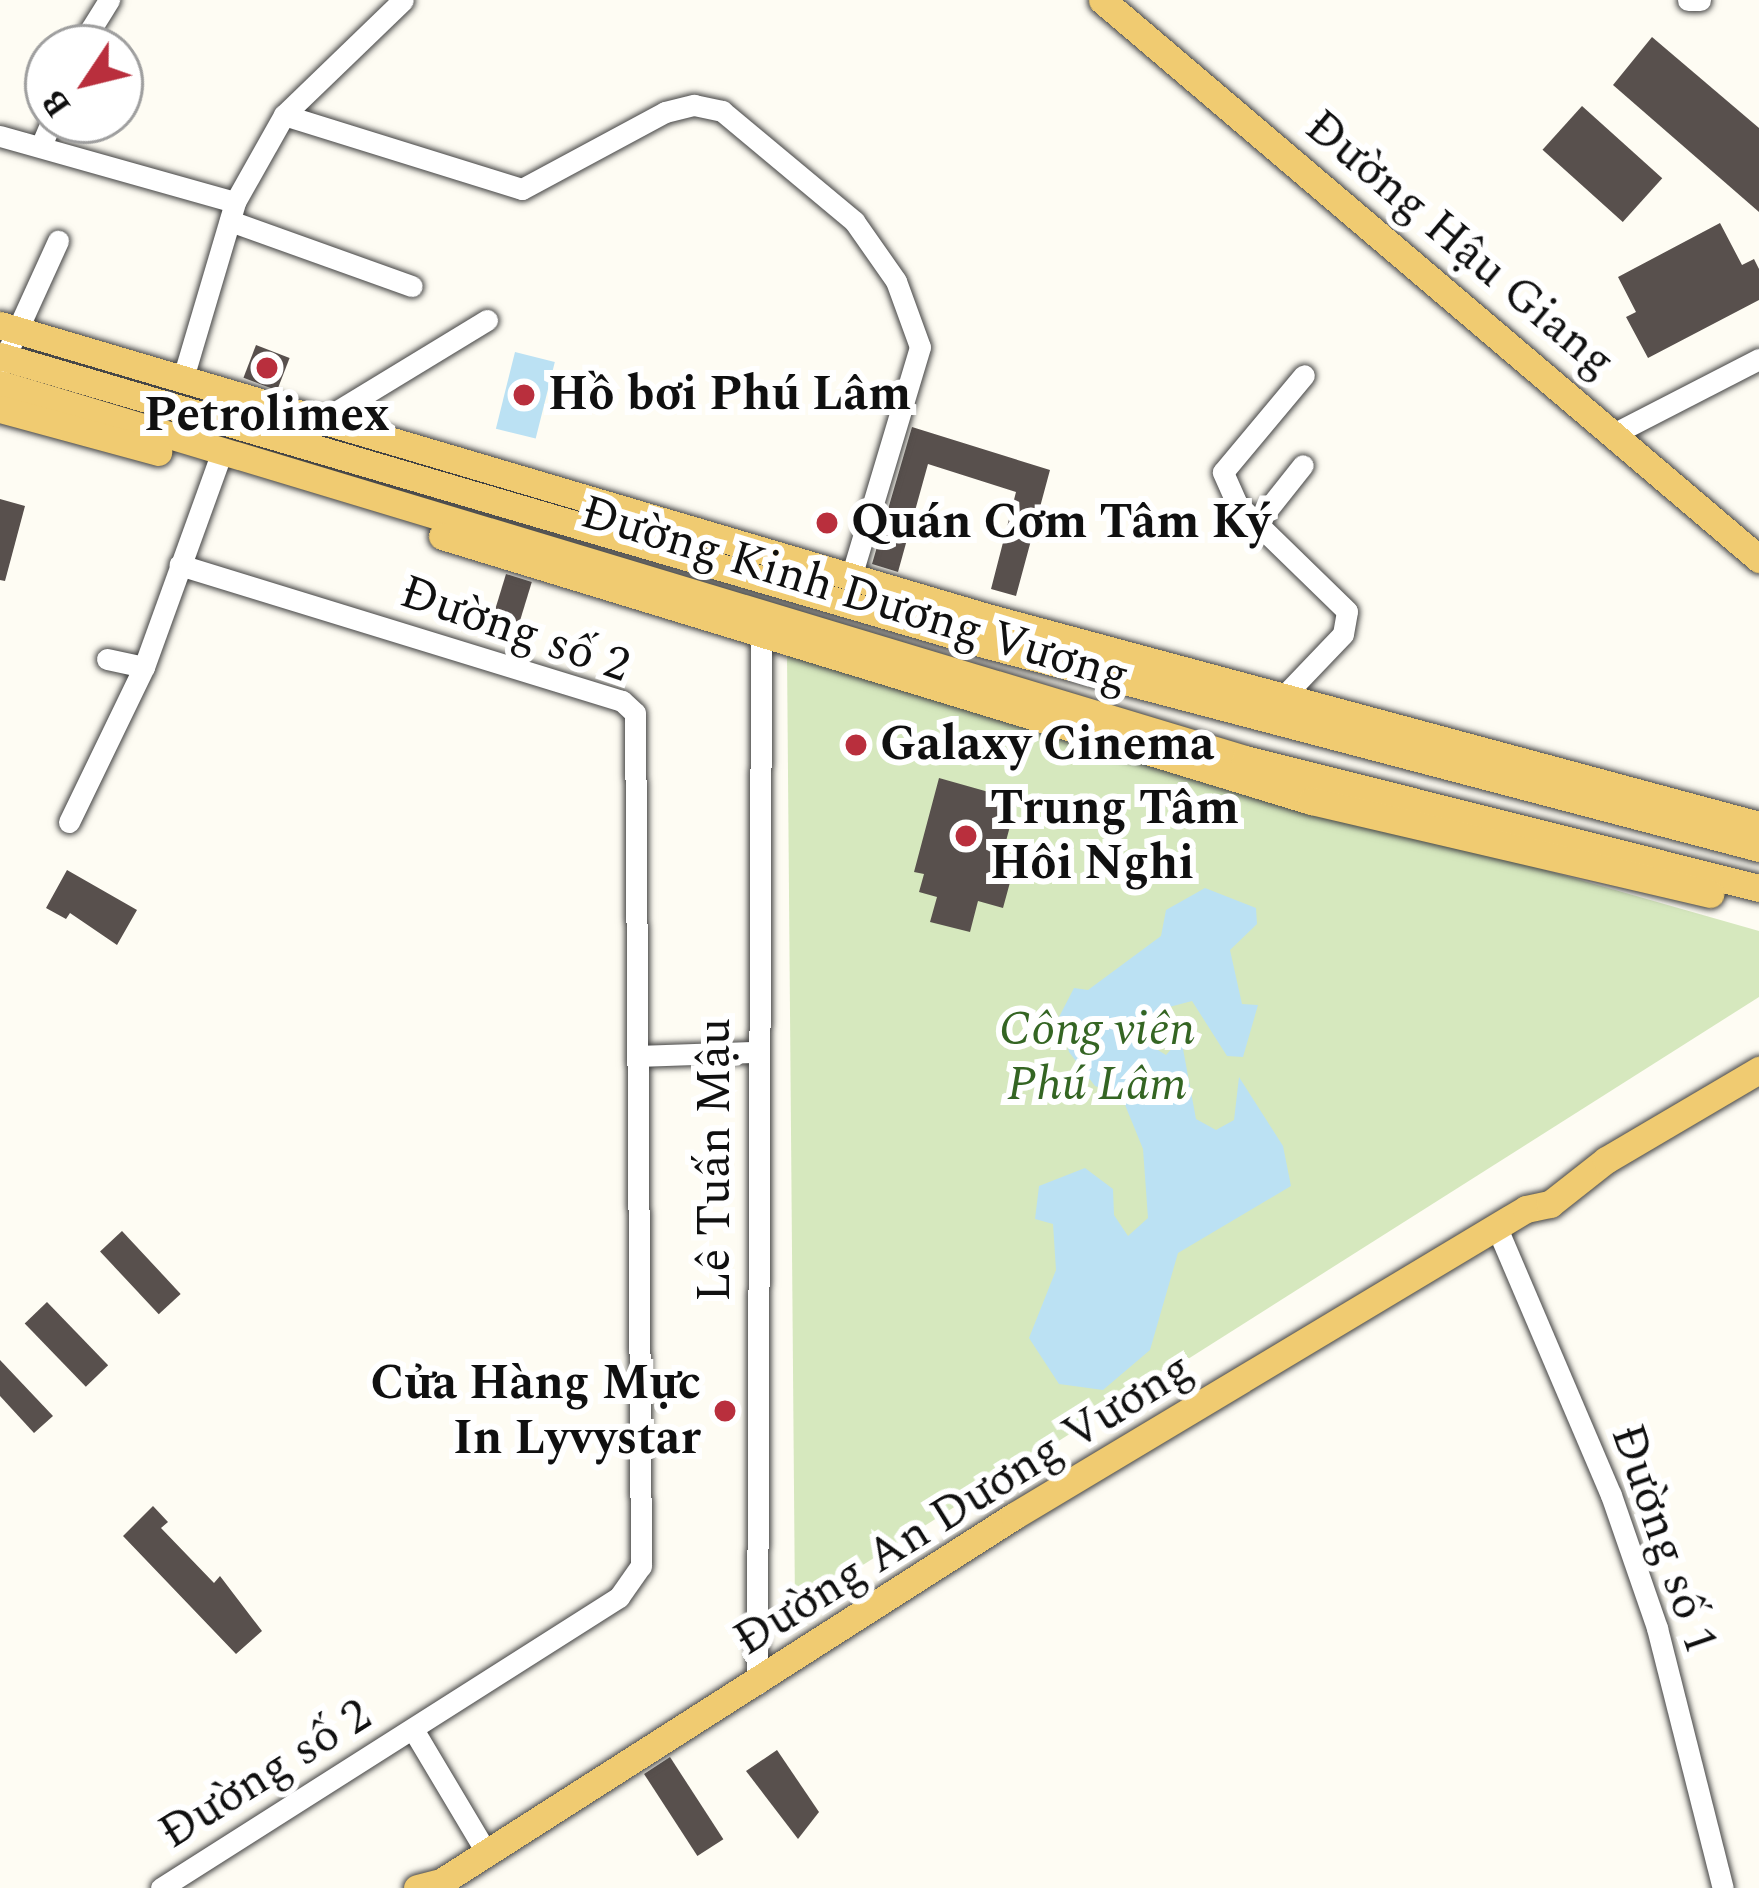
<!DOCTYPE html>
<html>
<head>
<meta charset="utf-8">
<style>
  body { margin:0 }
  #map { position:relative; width:1759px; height:1888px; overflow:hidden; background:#fefcf3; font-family:Spectral,serif }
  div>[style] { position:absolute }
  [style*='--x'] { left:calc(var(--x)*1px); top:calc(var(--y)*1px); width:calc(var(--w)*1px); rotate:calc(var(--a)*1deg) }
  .green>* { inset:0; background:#d6e8be }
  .water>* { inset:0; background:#bbe1f3; transform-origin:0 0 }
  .building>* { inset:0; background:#58504d; transform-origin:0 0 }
  .roads { filter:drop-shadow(0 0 3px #434343) drop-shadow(0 0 3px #434343) }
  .minor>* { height:21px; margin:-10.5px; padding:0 10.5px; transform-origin:10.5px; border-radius:10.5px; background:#fff }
  .major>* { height:27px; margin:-13.5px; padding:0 13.5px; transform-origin:13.5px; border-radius:13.5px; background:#f0cb71 }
  .dots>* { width:33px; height:33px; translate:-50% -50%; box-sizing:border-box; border:6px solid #fff; border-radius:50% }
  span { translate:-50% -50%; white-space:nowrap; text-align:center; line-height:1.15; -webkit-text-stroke:12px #fff; paint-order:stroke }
  .street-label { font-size:48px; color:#101010 }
  .poi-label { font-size:48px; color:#101010; font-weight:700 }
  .left { translate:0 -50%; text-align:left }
  .right { translate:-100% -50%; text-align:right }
  .park-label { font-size:48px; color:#346523; font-style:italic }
  .north { position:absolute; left:24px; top:24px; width:120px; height:120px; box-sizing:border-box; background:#fff; border:3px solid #9f9f9f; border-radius:50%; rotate:235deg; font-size:33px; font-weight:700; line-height:48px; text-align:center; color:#101010 }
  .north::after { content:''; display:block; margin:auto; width:42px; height:54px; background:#b92f3d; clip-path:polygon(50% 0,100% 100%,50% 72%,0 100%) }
</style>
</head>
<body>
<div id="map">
  <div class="green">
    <i style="clip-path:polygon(787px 654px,1759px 931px,1759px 997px,795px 1608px)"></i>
  </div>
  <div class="water">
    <i style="left:515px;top:352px;width:41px;height:79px;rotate:14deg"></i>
    <i style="clip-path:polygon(1205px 888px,1256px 908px,1257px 924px,1230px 950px,1242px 1004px,1258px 1005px,1243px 1057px,1227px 1056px,1192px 1001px,1158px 1010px,1148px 1044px,1166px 1055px,1181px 1038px,1196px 1119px,1216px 1130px,1234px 1120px,1239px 1077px,1283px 1146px,1291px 1186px,1178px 1253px,1150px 1350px,1103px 1390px,1059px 1384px,1029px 1338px,1056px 1270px,1053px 1224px,1035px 1219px,1039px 1186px,1085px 1168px,1113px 1189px,1114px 1215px,1128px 1236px,1148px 1218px,1143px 1149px,1121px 1095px,1095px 1086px,1069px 1052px,1059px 1017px,1074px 988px,1088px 990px,1161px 936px,1166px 910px)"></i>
  </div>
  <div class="building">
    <i style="clip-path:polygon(1652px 37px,1759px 128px,1759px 212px,1613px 85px)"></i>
    <i style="left:1582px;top:106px;width:108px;height:59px;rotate:42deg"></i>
    <i style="clip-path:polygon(1720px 223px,1742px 265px,1754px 259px,1759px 269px,1759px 300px,1648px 358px,1626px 317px,1636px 312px,1618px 277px)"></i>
    <i style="left:256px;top:345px;width:36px;height:35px;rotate:21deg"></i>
    <i style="clip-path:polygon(912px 427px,1050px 470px,1016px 596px,991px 589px,1016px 492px,928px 464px,898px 572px,872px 564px)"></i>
    <i style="clip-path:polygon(0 499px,25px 506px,5px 581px,0 580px)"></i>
    <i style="left:506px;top:574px;width:27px;height:57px;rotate:17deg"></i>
    <i style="clip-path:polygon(939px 778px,1017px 800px,998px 871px,1012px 875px,1003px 908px,978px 901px,970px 932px,930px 922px,937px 897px,919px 892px,924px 874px,914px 872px)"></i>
    <i style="clip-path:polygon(67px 870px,137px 910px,117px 945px,70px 913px,66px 919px,46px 908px)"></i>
    <i style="left:122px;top:1231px;width:86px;height:30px;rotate:47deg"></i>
    <i style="left:47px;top:1302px;width:88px;height:31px;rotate:46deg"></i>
    <i style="clip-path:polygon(0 1360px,53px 1416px,34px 1433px,0 1396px)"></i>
    <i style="clip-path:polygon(153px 1506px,168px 1522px,161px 1528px,214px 1583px,220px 1576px,262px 1631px,236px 1654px,123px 1536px)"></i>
    <i style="clip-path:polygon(777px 1750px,819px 1812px,798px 1839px,746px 1771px)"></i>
    <i style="left:670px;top:1757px;width:98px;height:31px;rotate:57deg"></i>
  </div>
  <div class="roads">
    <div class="minor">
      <i style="--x:1688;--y:0;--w:12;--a:0"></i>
      <i style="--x:79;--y:48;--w:57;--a:-58"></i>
      <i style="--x:284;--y:115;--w:249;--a:17.3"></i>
      <i style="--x:522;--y:189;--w:162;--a:-28.3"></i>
      <i style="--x:665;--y:112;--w:30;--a:-14"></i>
      <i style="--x:694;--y:105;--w:29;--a:12"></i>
      <i style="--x:722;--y:111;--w:172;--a:39.8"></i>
      <i style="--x:854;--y:221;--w:73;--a:55"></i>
      <i style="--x:896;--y:281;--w:70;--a:70"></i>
      <i style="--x:920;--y:347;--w:237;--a:106.7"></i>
      <i style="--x:0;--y:136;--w:244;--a:15.7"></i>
      <i style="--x:41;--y:146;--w:28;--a:-67"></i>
      <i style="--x:230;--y:221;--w:193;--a:19.7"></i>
      <i style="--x:0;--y:368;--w:140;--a:-65.5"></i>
      <i style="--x:183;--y:378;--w:184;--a:-73.5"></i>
      <i style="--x:235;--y:202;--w:100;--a:-60.6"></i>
      <i style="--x:284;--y:115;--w:165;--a:-44"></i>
      <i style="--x:311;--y:427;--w:206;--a:-31.3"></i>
      <i style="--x:1615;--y:433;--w:162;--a:-27.2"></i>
      <i style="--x:1256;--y:524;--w:75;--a:-51.5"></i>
      <i style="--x:107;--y:659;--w:38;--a:12"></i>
      <i style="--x:1280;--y:700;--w:91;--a:-46.3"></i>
      <i style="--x:1343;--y:634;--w:23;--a:-80"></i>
      <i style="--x:1347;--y:611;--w:153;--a:-135.8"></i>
      <i style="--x:1237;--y:504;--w:35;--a:-114"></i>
      <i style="--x:1223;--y:472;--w:126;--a:-50.1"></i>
      <i style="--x:69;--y:822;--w:172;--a:-64.2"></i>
      <i style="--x:144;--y:667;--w:230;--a:-70.1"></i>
      <i style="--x:640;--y:1056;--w:116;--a:-2"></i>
      <i style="--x:1497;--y:1228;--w:290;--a:66.9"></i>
      <i style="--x:1611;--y:1495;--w:141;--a:70.9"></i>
      <i style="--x:1657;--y:1628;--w:268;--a:75.8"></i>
      <i style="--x:757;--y:1684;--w:1047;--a:-89.78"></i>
      <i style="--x:414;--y:1731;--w:141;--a:59.2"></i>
      <i style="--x:161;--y:1888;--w:543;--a:-32.43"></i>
      <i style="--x:619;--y:1597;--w:38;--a:-55"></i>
      <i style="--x:641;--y:1566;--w:853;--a:-90.4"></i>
      <i style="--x:635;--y:713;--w:18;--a:-137"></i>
      <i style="--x:622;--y:701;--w:463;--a:-162.9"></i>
    </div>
    <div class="major">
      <i style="--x:1102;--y:0;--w:863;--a:40.39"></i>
      <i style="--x:0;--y:325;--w:1029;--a:16.48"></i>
      <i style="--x:987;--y:617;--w:800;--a:15.08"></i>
      <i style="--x:0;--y:356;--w:1021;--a:16.32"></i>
      <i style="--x:980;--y:643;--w:806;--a:14.74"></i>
      <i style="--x:0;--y:384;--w:1300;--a:16.76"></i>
      <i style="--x:1245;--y:759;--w:530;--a:14.09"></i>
      <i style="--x:0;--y:409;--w:164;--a:15.2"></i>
      <i style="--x:442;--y:536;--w:909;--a:16.96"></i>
      <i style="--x:1311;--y:801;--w:410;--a:13.1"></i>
      <i style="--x:417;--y:1888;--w:25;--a:-14"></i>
      <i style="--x:441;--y:1882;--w:680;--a:-32.57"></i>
      <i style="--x:1014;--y:1516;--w:597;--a:-30.95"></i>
      <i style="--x:1526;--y:1209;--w:25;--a:-12"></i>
      <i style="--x:1550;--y:1204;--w:71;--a:-38.2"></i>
      <i style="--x:1606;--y:1160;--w:178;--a:-30.5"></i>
    </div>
  </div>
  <div class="dots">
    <i style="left:267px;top:368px;background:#b92f3d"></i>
    <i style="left:524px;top:395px;background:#b92f3d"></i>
    <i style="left:827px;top:523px;background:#b92f3d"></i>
    <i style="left:856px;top:745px;background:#b92f3d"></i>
    <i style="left:966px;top:836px;background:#b92f3d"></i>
    <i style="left:725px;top:1411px;background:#b92f3d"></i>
  </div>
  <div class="street-label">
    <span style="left:1460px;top:244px;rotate:40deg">Đường Hậu Giang</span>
    <span style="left:855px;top:594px;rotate:17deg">Đường Kinh Dương Vương</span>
    <span style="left:515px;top:629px;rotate:19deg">Đường số 2</span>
    <span style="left:715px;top:1160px;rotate:-90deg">Lê Tuấn Mậu</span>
    <span style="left:963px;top:1504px;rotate:-32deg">Đường An Dương Vương</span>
    <span style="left:1664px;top:1539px;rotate:71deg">Đường số 1</span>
    <span style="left:265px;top:1774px;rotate:-32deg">Đường số 2</span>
  </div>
  <div class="poi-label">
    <span class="left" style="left:548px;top:395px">Hồ bơi Phú Lâm</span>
    <span style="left:267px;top:416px">Petrolimex</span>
    <span class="left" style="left:851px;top:523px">Quán Cơm Tâm Ký</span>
    <span class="left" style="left:880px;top:745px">Galaxy Cinema</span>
    <span class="left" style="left:990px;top:836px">Trung Tâm<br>Hôi Nghi</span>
    <span class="right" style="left:701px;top:1411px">Cửa Hàng Mực<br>In Lyvystar</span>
  </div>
  <div class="park-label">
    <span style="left:1097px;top:1057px">Công viên<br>Phú Lâm</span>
  </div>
  <div class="north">B</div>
</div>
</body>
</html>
